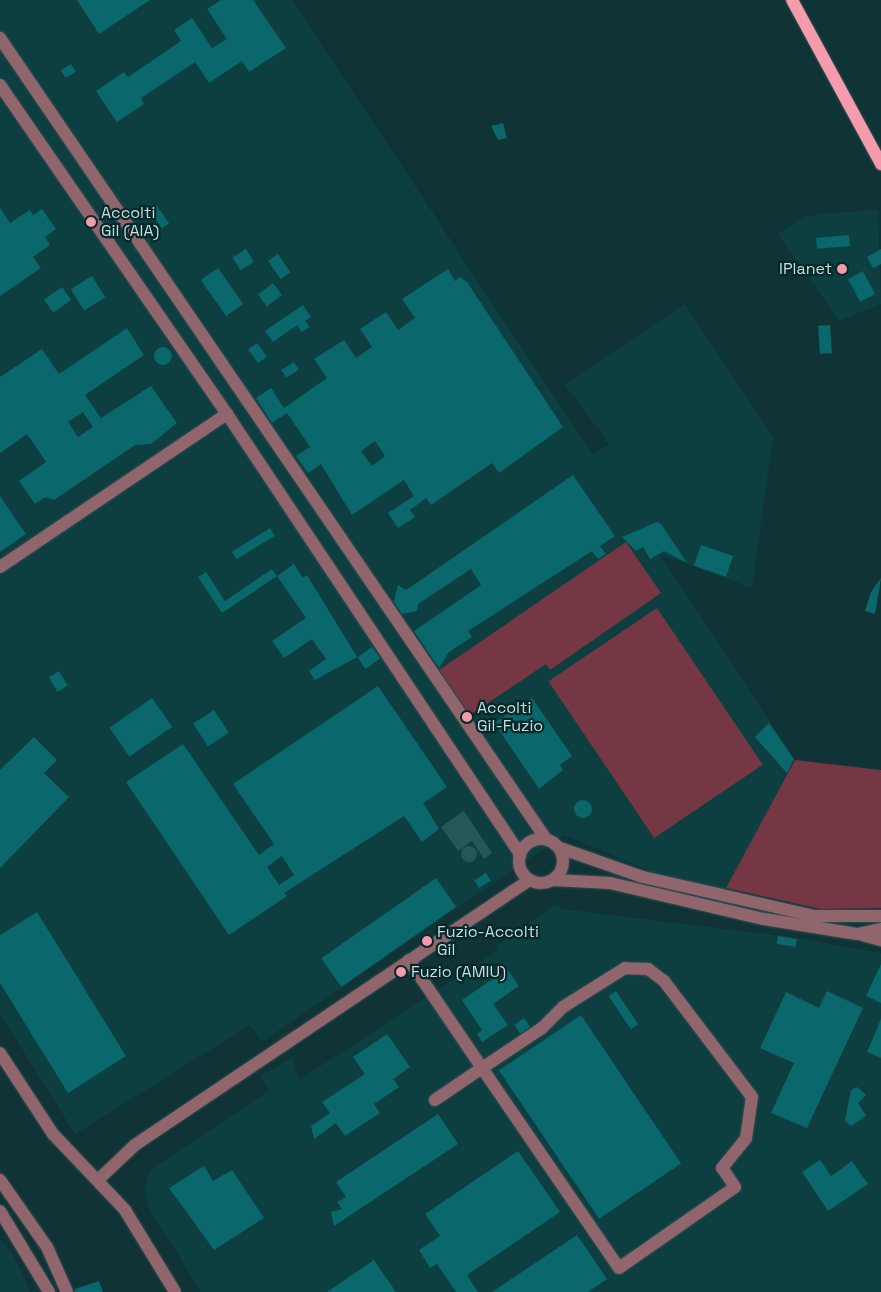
<!DOCTYPE html>
<html>
<head>
<meta charset="utf-8">
<style>
  body { margin:0 }
  #map { position:relative; width:881px; height:1292px; overflow:hidden; background:#103335; font-family:"Space Grotesk",sans-serif }
  div>[style] { position:absolute }
  [style*='--x'] { left:calc(var(--x)*1px); top:calc(var(--y)*1px); width:calc(var(--w)*1px); rotate:calc(var(--a)*1deg) }
  .built>* { inset:0; background:#0d3e40 }
  .green>* { inset:0; background:#753744; transform-origin:0 0 }
  .water>* { inset:0; background:#275658 }
  .round { border-radius:50% }
  .building>* { inset:0; background:#0a676b; transform-origin:0 0 }
  .roads { filter:drop-shadow(0 0 1px #315153) drop-shadow(0 0 1px #315153) }
  .minor>* { height:12px; margin:-6px; padding:0 6px; transform-origin:6px; border-radius:6px; background:#91656c }
  .minor>.ring { margin:-6px; padding:0; box-sizing:content-box; background:none; border:12px solid #91656c; border-radius:50% }
  .major>* { height:12px; margin:-6px; padding:0 6px; transform-origin:6px; border-radius:6px; background:#f59bab }
  .dots>* { width:14px; height:14px; translate:-50% -50%; box-sizing:border-box; border:2px solid #04292b; border-radius:50% }
  span { translate:-50% -50%; white-space:nowrap; text-align:center; line-height:1.15; -webkit-text-stroke:4.5px #04292b; paint-order:stroke }
  .poi-label { font-size:16px; color:#cadcdd }
  .left { translate:0 -50%; text-align:left }
  .right { translate:-100% -50%; text-align:right }
</style>
</head>
<body>
<div id="map">
  <div class="built">
    <i style="clip-path:polygon(0 0,292px 0,593px 455px,609px 444px,564px 384px,685px 304px,773px 437px,752px 588px,660px 554px,795px 760px,726px 888px,730px 905px,564px 835px,262px 1042px,250px 1025px,75px 1134px,0 1014px)"></i>
    <i style="clip-path:polygon(877px 181px,881px 304px,839px 321px,778px 234px,804px 216px,877px 209px)"></i>
    <i style="clip-path:polygon(558px 903px,562px 909px,798px 938px,881px 953px,881px 1292px,201px 1292px,149px 1208px,144px 1189px,149px 1171px,269px 1091px,261px 1076px,292px 1057px,299px 1080px,497px 951px,495px 947px)"></i>
    <i style="clip-path:polygon(0 1240px,13px 1254px,31px 1292px,0 1292px)"></i>
  </div>
  <div class="green">
    <i style="clip-path:polygon(626px 542px,661px 593px,550px 670px,546px 664px,470px 715px,439px 670px)"></i>
    <i style="left:657px;top:608px;width:189px;height:131px;rotate:56deg"></i>
    <i style="clip-path:polygon(795px 760px,881px 770px,881px 908px,821px 909px,726px 888px)"></i>
  </div>
  <div class="water">
    <i style="clip-path:polygon(464px 811px,492px 853px,484px 859px,472px 841px,458px 851px,441px 827px)"></i>
    <i class="round" style="left:461px;top:846px;width:16px;height:16px"></i>
  </div>
  <div class="building">
    <i style="clip-path:polygon(77px 0,150px 0,99px 34px)"></i>
    <i style="clip-path:polygon(221px 0,253px 0,286px 48px,249px 72px,242px 61px,209px 83px,195px 62px,141px 98px,144px 104px,117px 122px,96px 91px,124px 72px,128px 77px,181px 41px,174px 30px,192px 18px,212px 48px,227px 39px,207px 9px)"></i>
    <i style="left:71px;top:64px;width:9px;height:12px;rotate:58deg"></i>
    <i style="clip-path:polygon(503px 123px,507px 138px,498px 140px,491px 126px)"></i>
    <i style="left:157px;top:206px;width:21px;height:9px;rotate:55deg"></i>
    <i style="clip-path:polygon(0 208px,10px 223px,30px 210px,33px 215px,42px 209px,56px 229px,45px 237px,50px 245px,33px 257px,41px 268px,0 296px)"></i>
    <i style="left:849px;top:235px;width:11px;height:33px;rotate:85deg"></i>
    <i style="left:246px;top:249px;width:15px;height:16px;rotate:58deg"></i>
    <i style="clip-path:polygon(881px 249px,881px 264px,873px 268px,867px 257px)"></i>
    <i style="left:278px;top:254px;width:22px;height:12px;rotate:56deg"></i>
    <i style="left:218px;top:268px;width:44px;height:21px;rotate:55deg"></i>
    <i style="clip-path:polygon(evenodd,448px 269px,455px 281px,460px 277px,467px 282px,563px 427px,499px 473px,492px 463px,431px 505px,426px 498px,410px 510px,415px 517px,398px 528px,388px 513px,414px 496px,404px 480px,352px 515px,321px 464px,308px 473px,296px 456px,310px 447px,287px 413px,272px 423px,256px 398px,271px 388px,284px 408px,327px 378px,314px 359px,344px 340px,356px 358px,372px 347px,360px 329px,386px 312px,398px 330px,415px 318px,402px 299px,448px 269px,375px 441px,385px 456px,372px 466px,361px 451px,375px 441px)"></i>
    <i style="left:863px;top:271px;width:26px;height:17px;rotate:62deg"></i>
    <i style="left:92px;top:276px;width:25px;height:25px;rotate:58deg"></i>
    <i style="left:273px;top:283px;width:15px;height:19px;rotate:53deg"></i>
    <i style="left:62px;top:287px;width:16px;height:22px;rotate:55deg"></i>
    <i style="clip-path:polygon(303px 305px,311px 317px,305px 321px,310px 327px,302px 332px,297px 325px,273px 342px,265px 331px)"></i>
    <i style="left:830px;top:325px;width:28px;height:12px;rotate:86deg"></i>
    <i style="clip-path:polygon(evenodd,127px 328px,144px 355px,85px 395px,101px 418px,151px 386px,177px 423px,151px 444px,135px 445px,54px 500px,45px 497px,35px 504px,19px 481px,46px 462px,27px 434px,0 453px,0 377px,42px 349px,59px 374px,127px 328px,83px 412px,93px 427px,78px 437px,68px 422px,83px 412px)"></i>
    <i style="left:257px;top:343px;width:17px;height:11px;rotate:54deg"></i>
    <i class="round" style="left:154px;top:347px;width:18px;height:18px"></i>
    <i style="left:294px;top:362px;width:9px;height:15px;rotate:58deg"></i>
    <i style="clip-path:polygon(573px 475px,615px 536px,600px 546px,606px 554px,598px 559px,592px 551px,468px 631px,472px 637px,449px 652px,439px 668px,414px 631px,481px 585px,471px 569px,418px 604px,417px 611px,402px 614px,394px 602px,398px 585px,406px 590px)"></i>
    <i style="clip-path:polygon(0 496px,26px 534px,0 552px)"></i>
    <i style="clip-path:polygon(657px 522px,661px 524px,687px 563px,664px 551px,650px 559px,643px 547px,636px 551px,622px 537px)"></i>
    <i style="left:270px;top:528px;width:9px;height:45px;rotate:58deg"></i>
    <i style="left:701px;top:545px;width:34px;height:22px;rotate:19deg"></i>
    <i style="clip-path:polygon(294px 564px,303px 578px,307px 575px,357px 657px,315px 680px,309px 671px,326px 659px,312px 639px,284px 658px,272px 641px,306px 618px,277px 576px)"></i>
    <i style="clip-path:polygon(272px 569px,277px 576px,222px 613px,198px 577px,206px 572px,225px 601px)"></i>
    <i style="clip-path:polygon(881px 578px,875px 614px,865px 611px,871px 592px)"></i>
    <i style="left:372px;top:647px;width:14px;height:18px;rotate:54deg"></i>
    <i style="left:59px;top:671px;width:17px;height:12px;rotate:59deg"></i>
    <i style="clip-path:polygon(evenodd,378px 686px,447px 787px,423px 803px,439px 829px,422px 842px,404px 816px,284px 893px,287px 896px,229px 935px,126px 782px,183px 744px,259px 855px,274px 844px,233px 784px,378px 686px,282px 856px,294px 875px,279px 885px,267px 867px,282px 856px)"></i>
    <i style="left:152px;top:698px;width:35px;height:52px;rotate:55deg"></i>
    <i style="clip-path:polygon(532px 698px,572px 756px,560px 765px,563px 770px,539px 789px,494px 723px)"></i>
    <i style="left:214px;top:710px;width:27px;height:25px;rotate:57deg"></i>
    <i style="clip-path:polygon(769px 723px,794px 759px,787px 773px,755px 737px)"></i>
    <i style="clip-path:polygon(34px 737px,57px 760px,44px 773px,69px 797px,0 868px,0 770px)"></i>
    <i class="round" style="left:574px;top:800px;width:18px;height:18px"></i>
    <i style="left:486px;top:873px;width:9px;height:14px;rotate:58deg"></i>
    <i style="left:436px;top:878px;width:35px;height:140px;rotate:55deg"></i>
    <i style="clip-path:polygon(37px 912px,126px 1056px,68px 1093px,0 983px,0 935px)"></i>
    <i style="left:778px;top:936px;width:19px;height:8px;rotate:9deg"></i>
    <i style="clip-path:polygon(881px 964px,881px 1003px,866px 996px)"></i>
    <i style="clip-path:polygon(507px 969px,519px 986px,493px 1004px,508px 1025px,482px 1042px,477px 1034px,482px 1030px,462px 1000px)"></i>
    <i style="left:616px;top:991px;width:40px;height:9px;rotate:56deg"></i>
    <i style="clip-path:polygon(827px 991px,863px 1008px,807px 1128px,771px 1113px,794px 1063px,760px 1048px,786px 992px,819px 1008px)"></i>
    <i style="left:581px;top:1015px;width:179px;height:99px;rotate:56deg"></i>
    <i style="left:524px;top:1018px;width:11px;height:12px;rotate:56deg"></i>
    <i style="clip-path:polygon(881px 1019px,881px 1058px,867px 1052px)"></i>
    <i style="clip-path:polygon(387px 1034px,410px 1067px,393px 1079px,399px 1087px,374px 1104px,380px 1113px,345px 1136px,336px 1123px,314px 1139px,311px 1126px,330px 1113px,322px 1102px,365px 1074px,353px 1057px)"></i>
    <i style="clip-path:polygon(857px 1087px,866px 1095px,858px 1103px,866px 1116px,851px 1126px,845px 1121px,851px 1090px)"></i>
    <i style="clip-path:polygon(438px 1114px,458px 1144px,334px 1226px,331px 1212px,342px 1209px,337px 1202px,346px 1197px,336px 1182px)"></i>
    <i style="clip-path:polygon(518px 1151px,560px 1212px,467px 1275px,478px 1292px,456px 1292px,437px 1264px,430px 1268px,419px 1250px,440px 1236px,425px 1214px)"></i>
    <i style="clip-path:polygon(820px 1160px,831px 1176px,852px 1161px,868px 1184px,828px 1211px,802px 1172px)"></i>
    <i style="clip-path:polygon(204px 1166px,213px 1181px,232px 1170px,264px 1218px,214px 1250px,169px 1188px)"></i>
    <i style="clip-path:polygon(577px 1235px,607px 1279px,588px 1292px,492px 1292px)"></i>
    <i style="clip-path:polygon(374px 1260px,396px 1292px,327px 1292px)"></i>
    <i style="clip-path:polygon(99px 1281px,103px 1292px,75px 1292px,75px 1289px)"></i>
  </div>
  <div class="roads">
    <div class="minor">
      <i style="--x:0;--y:38;--w:969;--a:55.72"></i>
      <i style="--x:0;--y:85;--w:400;--a:55.4"></i>
      <i style="--x:227;--y:414;--w:529;--a:56.34"></i>
      <i style="--x:0;--y:567;--w:274;--a:-34"></i>
      <i class="ring" style="left:519px;top:839px;width:32px;height:32px"></i>
      <i style="--x:560;--y:848;--w:88;--a:19.3"></i>
      <i style="--x:643;--y:877;--w:175;--a:12.8"></i>
      <i style="--x:814;--y:916;--w:67;--a:0"></i>
      <i style="--x:553;--y:880;--w:57;--a:3"></i>
      <i style="--x:610;--y:883;--w:158;--a:13.2"></i>
      <i style="--x:764;--y:919;--w:94;--a:9.2"></i>
      <i style="--x:857;--y:934;--w:25;--a:-12"></i>
      <i style="--x:862;--y:935;--w:20;--a:15"></i>
      <i style="--x:409;--y:960;--w:130;--a:55.9"></i>
      <i style="--x:482;--y:1068;--w:242;--a:55.6"></i>
      <i style="--x:619;--y:1268;--w:141;--a:-34.9"></i>
      <i style="--x:735;--y:1187;--w:23;--a:-124"></i>
      <i style="--x:722;--y:1168;--w:38;--a:-51"></i>
      <i style="--x:746;--y:1138;--w:41;--a:-81.7"></i>
      <i style="--x:752;--y:1097;--w:146;--a:-127.2"></i>
      <i style="--x:664;--y:981;--w:20;--a:-143"></i>
      <i style="--x:648;--y:969;--w:23;--a:-178"></i>
      <i style="--x:625;--y:968;--w:73;--a:147.8"></i>
      <i style="--x:563;--y:1007;--w:30;--a:135"></i>
      <i style="--x:542;--y:1028;--w:72;--a:146.3"></i>
      <i style="--x:482;--y:1068;--w:57;--a:145.8"></i>
      <i style="--x:0;--y:1053;--w:97;--a:56.8"></i>
      <i style="--x:53;--y:1134;--w:105;--a:46.5"></i>
      <i style="--x:125;--y:1210;--w:96;--a:58.6"></i>
      <i style="--x:0;--y:1180;--w:82;--a:55"></i>
      <i style="--x:47;--y:1247;--w:49;--a:66"></i>
      <i style="--x:98;--y:1180;--w:51;--a:-43.4"></i>
      <i style="--x:135;--y:1145;--w:475;--a:-33.9"></i>
      <i style="--x:0;--y:1211;--w:95;--a:58.8"></i>
    </div>
    <div class="major">
      <i style="--x:792;--y:0;--w:187;--a:61.5"></i>
    </div>
  </div>
  <div class="dots">
    <i style="left:91px;top:222px;background:#f39aaa"></i>
    <i style="left:842px;top:269px;background:#f39aaa"></i>
    <i style="left:467px;top:717px;background:#f39aaa"></i>
    <i style="left:427px;top:941px;background:#f39aaa"></i>
    <i style="left:401px;top:972px;background:#f39aaa"></i>
  </div>
  <div class="poi-label">
    <span class="left" style="left:101px;top:222px">Accolti<br>Gil (AIA)</span>
    <span class="right" style="left:832px;top:269px">IPlanet</span>
    <span class="left" style="left:477px;top:717px">Accolti<br>Gil-Fuzio</span>
    <span class="left" style="left:437px;top:941px">Fuzio-Accolti<br>Gil</span>
    <span class="left" style="left:411px;top:972px">Fuzio (AMIU)</span>
  </div>
</div>
</body>
</html>
